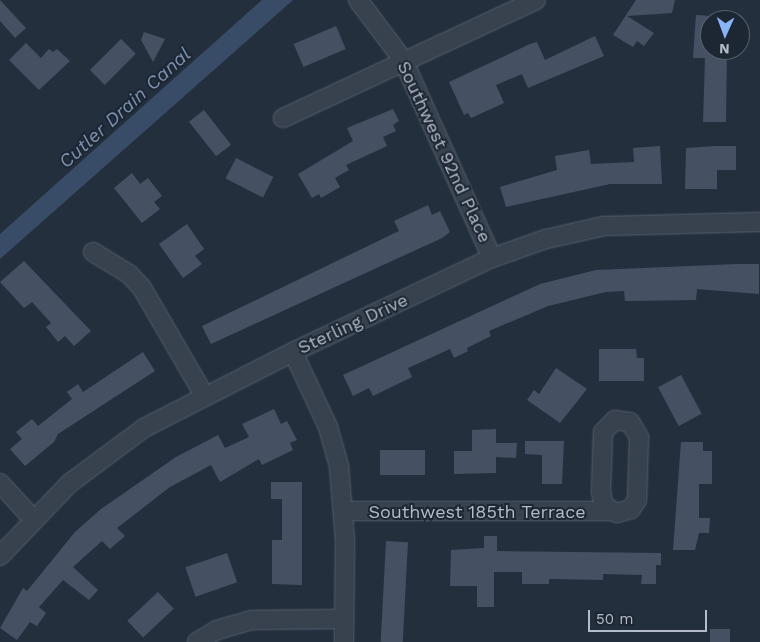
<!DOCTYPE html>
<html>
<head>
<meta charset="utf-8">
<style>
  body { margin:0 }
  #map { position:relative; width:760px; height:642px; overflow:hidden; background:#242f3e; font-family:"Work Sans",sans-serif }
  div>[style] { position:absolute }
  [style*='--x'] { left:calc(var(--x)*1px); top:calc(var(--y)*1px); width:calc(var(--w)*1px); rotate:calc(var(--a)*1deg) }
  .water>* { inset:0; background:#394c67 }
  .building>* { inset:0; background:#455162; transform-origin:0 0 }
  .roads { filter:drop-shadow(0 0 1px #565f6c) drop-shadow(0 0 1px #565f6c) }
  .minor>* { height:18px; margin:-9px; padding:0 9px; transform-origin:9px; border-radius:9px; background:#38414e }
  span { translate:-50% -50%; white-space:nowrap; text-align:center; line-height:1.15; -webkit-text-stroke:4px #1d2633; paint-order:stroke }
  .street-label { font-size:18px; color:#b4bcc9 }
  .water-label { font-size:19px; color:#7c92b1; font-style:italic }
  .north { position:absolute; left:700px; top:10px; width:50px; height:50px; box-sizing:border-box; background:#1d2633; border:1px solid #59626f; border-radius:50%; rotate:182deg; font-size:14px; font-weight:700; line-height:20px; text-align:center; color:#b4bcc9 }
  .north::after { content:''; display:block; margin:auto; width:18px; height:22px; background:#8ab4f8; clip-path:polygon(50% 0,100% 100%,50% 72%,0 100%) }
  .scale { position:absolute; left:588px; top:610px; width:119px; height:22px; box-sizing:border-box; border:2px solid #b4bcc9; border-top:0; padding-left:6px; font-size:15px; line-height:18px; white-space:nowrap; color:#b4bcc9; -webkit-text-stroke:4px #1d2633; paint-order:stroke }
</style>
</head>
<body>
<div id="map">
  <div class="water">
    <i style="clip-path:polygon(262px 0,293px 0,0 259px,0 234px)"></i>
  </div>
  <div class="building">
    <i style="clip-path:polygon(0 0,26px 28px,15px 38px,0 21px)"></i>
    <i style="clip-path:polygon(636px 0,675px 0,672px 13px,627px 16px,654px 33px,644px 46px,637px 41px,633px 47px,613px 35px)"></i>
    <i style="clip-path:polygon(696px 15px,710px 16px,710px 50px,727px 50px,726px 122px,703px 122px,705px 58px,693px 58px)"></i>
    <i style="left:336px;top:26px;width:25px;height:46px;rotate:67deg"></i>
    <i style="clip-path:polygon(144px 32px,165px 39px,153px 62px,141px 40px)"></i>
    <i style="clip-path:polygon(595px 36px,604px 56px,528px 88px,522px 74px,496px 85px,504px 103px,471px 118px,468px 113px,464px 115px,449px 82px,530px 44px,537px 42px,545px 60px)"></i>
    <i style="left:121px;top:39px;width:21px;height:44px;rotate:45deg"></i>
    <i style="clip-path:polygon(26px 43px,41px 58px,49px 49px,53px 52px,57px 49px,70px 61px,39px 90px,9px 60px)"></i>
    <i style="clip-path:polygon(393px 109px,399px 121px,393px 125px,396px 131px,383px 137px,387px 146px,346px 165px,349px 170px,335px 178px,340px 187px,321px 198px,319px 194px,312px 198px,298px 174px,353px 141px,347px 128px)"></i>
    <i style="left:204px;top:110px;width:44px;height:19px;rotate:52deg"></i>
    <i style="clip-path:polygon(660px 146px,662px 184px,610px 184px,506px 207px,500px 187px,557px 170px,555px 156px,589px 150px,591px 164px,634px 162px,633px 148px)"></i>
    <i style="clip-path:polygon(716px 146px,736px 146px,736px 170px,717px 170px,717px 189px,685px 189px,686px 148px)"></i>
    <i style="left:236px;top:158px;width:42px;height:23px;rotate:27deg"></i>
    <i style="clip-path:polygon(132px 173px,140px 184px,148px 178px,162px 196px,154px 202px,160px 209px,142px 223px,114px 188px)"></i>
    <i style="clip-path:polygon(428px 205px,432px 215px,440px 211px,450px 232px,442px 238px,211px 344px,202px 326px,399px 231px,394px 221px)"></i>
    <i style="clip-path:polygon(187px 224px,204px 249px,195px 256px,202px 264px,183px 278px,159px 244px)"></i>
    <i style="clip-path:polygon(24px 261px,91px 331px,74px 346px,65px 336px,58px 342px,46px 327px,51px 323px,32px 302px,24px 308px,0 282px)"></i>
    <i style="clip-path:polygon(737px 264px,759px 264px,759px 294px,697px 289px,696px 300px,625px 301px,624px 291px,606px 292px,548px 306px,489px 331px,491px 336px,467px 348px,468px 351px,454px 358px,450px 349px,408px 368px,412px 377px,373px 396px,369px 388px,353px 396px,343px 375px,540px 284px,596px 270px)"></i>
    <i style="clip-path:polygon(599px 349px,636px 349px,637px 358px,644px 358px,644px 381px,599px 381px)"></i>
    <i style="clip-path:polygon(143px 352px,155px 371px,58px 434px,54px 442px,25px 466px,10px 449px,22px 439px,16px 432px,32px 419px,38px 426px,72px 399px,67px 392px,78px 384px,83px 392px)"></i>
    <i style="clip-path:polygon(556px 368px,587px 389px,560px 423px,527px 400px,534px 390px,539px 394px)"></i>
    <i style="left:681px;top:375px;width:44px;height:26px;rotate:62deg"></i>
    <i style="clip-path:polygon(274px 409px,281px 424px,287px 421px,297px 440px,290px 443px,293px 450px,262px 465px,259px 459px,220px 482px,211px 465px,170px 487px,117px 528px,125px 536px,110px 549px,102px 541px,73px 567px,98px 590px,89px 600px,63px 580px,39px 607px,46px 613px,37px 626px,30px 622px,17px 640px,0 628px,23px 588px,27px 591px,75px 532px,101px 509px,176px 457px,218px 435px,225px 448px,249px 437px,242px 424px)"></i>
    <i style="clip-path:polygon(496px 429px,496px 443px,517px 443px,516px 458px,496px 457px,496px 473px,454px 474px,454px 451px,472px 451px,472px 430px)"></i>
    <i style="clip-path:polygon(525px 441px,564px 441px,562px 484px,542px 484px,542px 455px,525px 454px)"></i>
    <i style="clip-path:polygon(681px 442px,703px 442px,703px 451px,712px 451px,712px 484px,699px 484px,699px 518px,710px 518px,709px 533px,699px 533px,695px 550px,673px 550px)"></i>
    <i style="left:380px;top:450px;width:45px;height:25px"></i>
    <i style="clip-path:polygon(271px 482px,302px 482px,302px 585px,272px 584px,272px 540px,282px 540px,282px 499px,271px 499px)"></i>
    <i style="clip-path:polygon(484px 536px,497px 536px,497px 551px,661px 553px,661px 565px,656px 565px,656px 584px,641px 584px,642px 575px,603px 574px,603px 580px,549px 579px,549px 584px,522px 584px,522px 572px,494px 572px,494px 607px,477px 607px,477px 586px,450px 586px,451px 550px,484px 548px)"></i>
    <i style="left:386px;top:541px;width:22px;height:101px;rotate:3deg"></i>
    <i style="left:227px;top:553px;width:31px;height:44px;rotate:71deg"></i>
    <i style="left:158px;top:592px;width:23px;height:42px;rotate:47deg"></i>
    <i style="left:710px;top:629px;width:20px;height:13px"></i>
  </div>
  <div class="roads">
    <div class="minor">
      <i style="--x:358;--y:0;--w:75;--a:53.1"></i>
      <i style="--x:403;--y:60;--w:217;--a:65.8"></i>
      <i style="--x:283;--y:118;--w:279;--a:-25"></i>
      <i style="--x:93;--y:252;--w:42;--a:31.4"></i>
      <i style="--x:129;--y:274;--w:19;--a:47"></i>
      <i style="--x:142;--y:288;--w:124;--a:59.9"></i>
      <i style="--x:293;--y:352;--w:83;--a:65"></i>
      <i style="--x:328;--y:427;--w:41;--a:74.2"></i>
      <i style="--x:339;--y:466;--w:75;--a:85.4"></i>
      <i style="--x:345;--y:541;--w:101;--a:90.6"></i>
      <i style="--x:615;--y:420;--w:15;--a:8"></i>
      <i style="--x:630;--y:422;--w:17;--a:59"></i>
      <i style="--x:639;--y:437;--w:63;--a:91.8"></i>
      <i style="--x:637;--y:500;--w:11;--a:124"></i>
      <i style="--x:631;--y:509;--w:15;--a:164"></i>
      <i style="--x:617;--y:513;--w:15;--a:-152"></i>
      <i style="--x:604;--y:506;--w:14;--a:-102"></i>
      <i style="--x:601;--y:492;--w:60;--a:-88.1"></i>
      <i style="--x:603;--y:432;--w:17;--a:-45"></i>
      <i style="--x:0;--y:483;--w:49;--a:47.5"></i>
      <i style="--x:344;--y:511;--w:265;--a:0"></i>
      <i style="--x:0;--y:556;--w:101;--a:-46.2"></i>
      <i style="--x:70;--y:483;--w:92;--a:-36.6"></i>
      <i style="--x:144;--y:428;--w:167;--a:-27"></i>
      <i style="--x:293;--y:352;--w:220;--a:-25.3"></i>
      <i style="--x:492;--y:258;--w:57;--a:-19.4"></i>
      <i style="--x:546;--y:239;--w:59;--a:-12.6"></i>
      <i style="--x:604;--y:226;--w:156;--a:-1.5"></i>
      <i style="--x:197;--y:642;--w:23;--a:-31"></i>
      <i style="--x:217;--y:630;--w:35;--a:-16"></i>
      <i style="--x:251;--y:620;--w:93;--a:-0.6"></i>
    </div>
  </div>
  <div class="street-label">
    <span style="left:444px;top:152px;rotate:65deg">Southwest 92nd Place</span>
    <span style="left:353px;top:324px;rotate:-25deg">Sterling Drive</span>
    <span style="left:477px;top:512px">Southwest 185th Terrace</span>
  </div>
  <div class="water-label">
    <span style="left:125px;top:108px;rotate:-42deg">Cutler Drain Canal</span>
  </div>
  <div class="north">N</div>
  <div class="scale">50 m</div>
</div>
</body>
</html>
